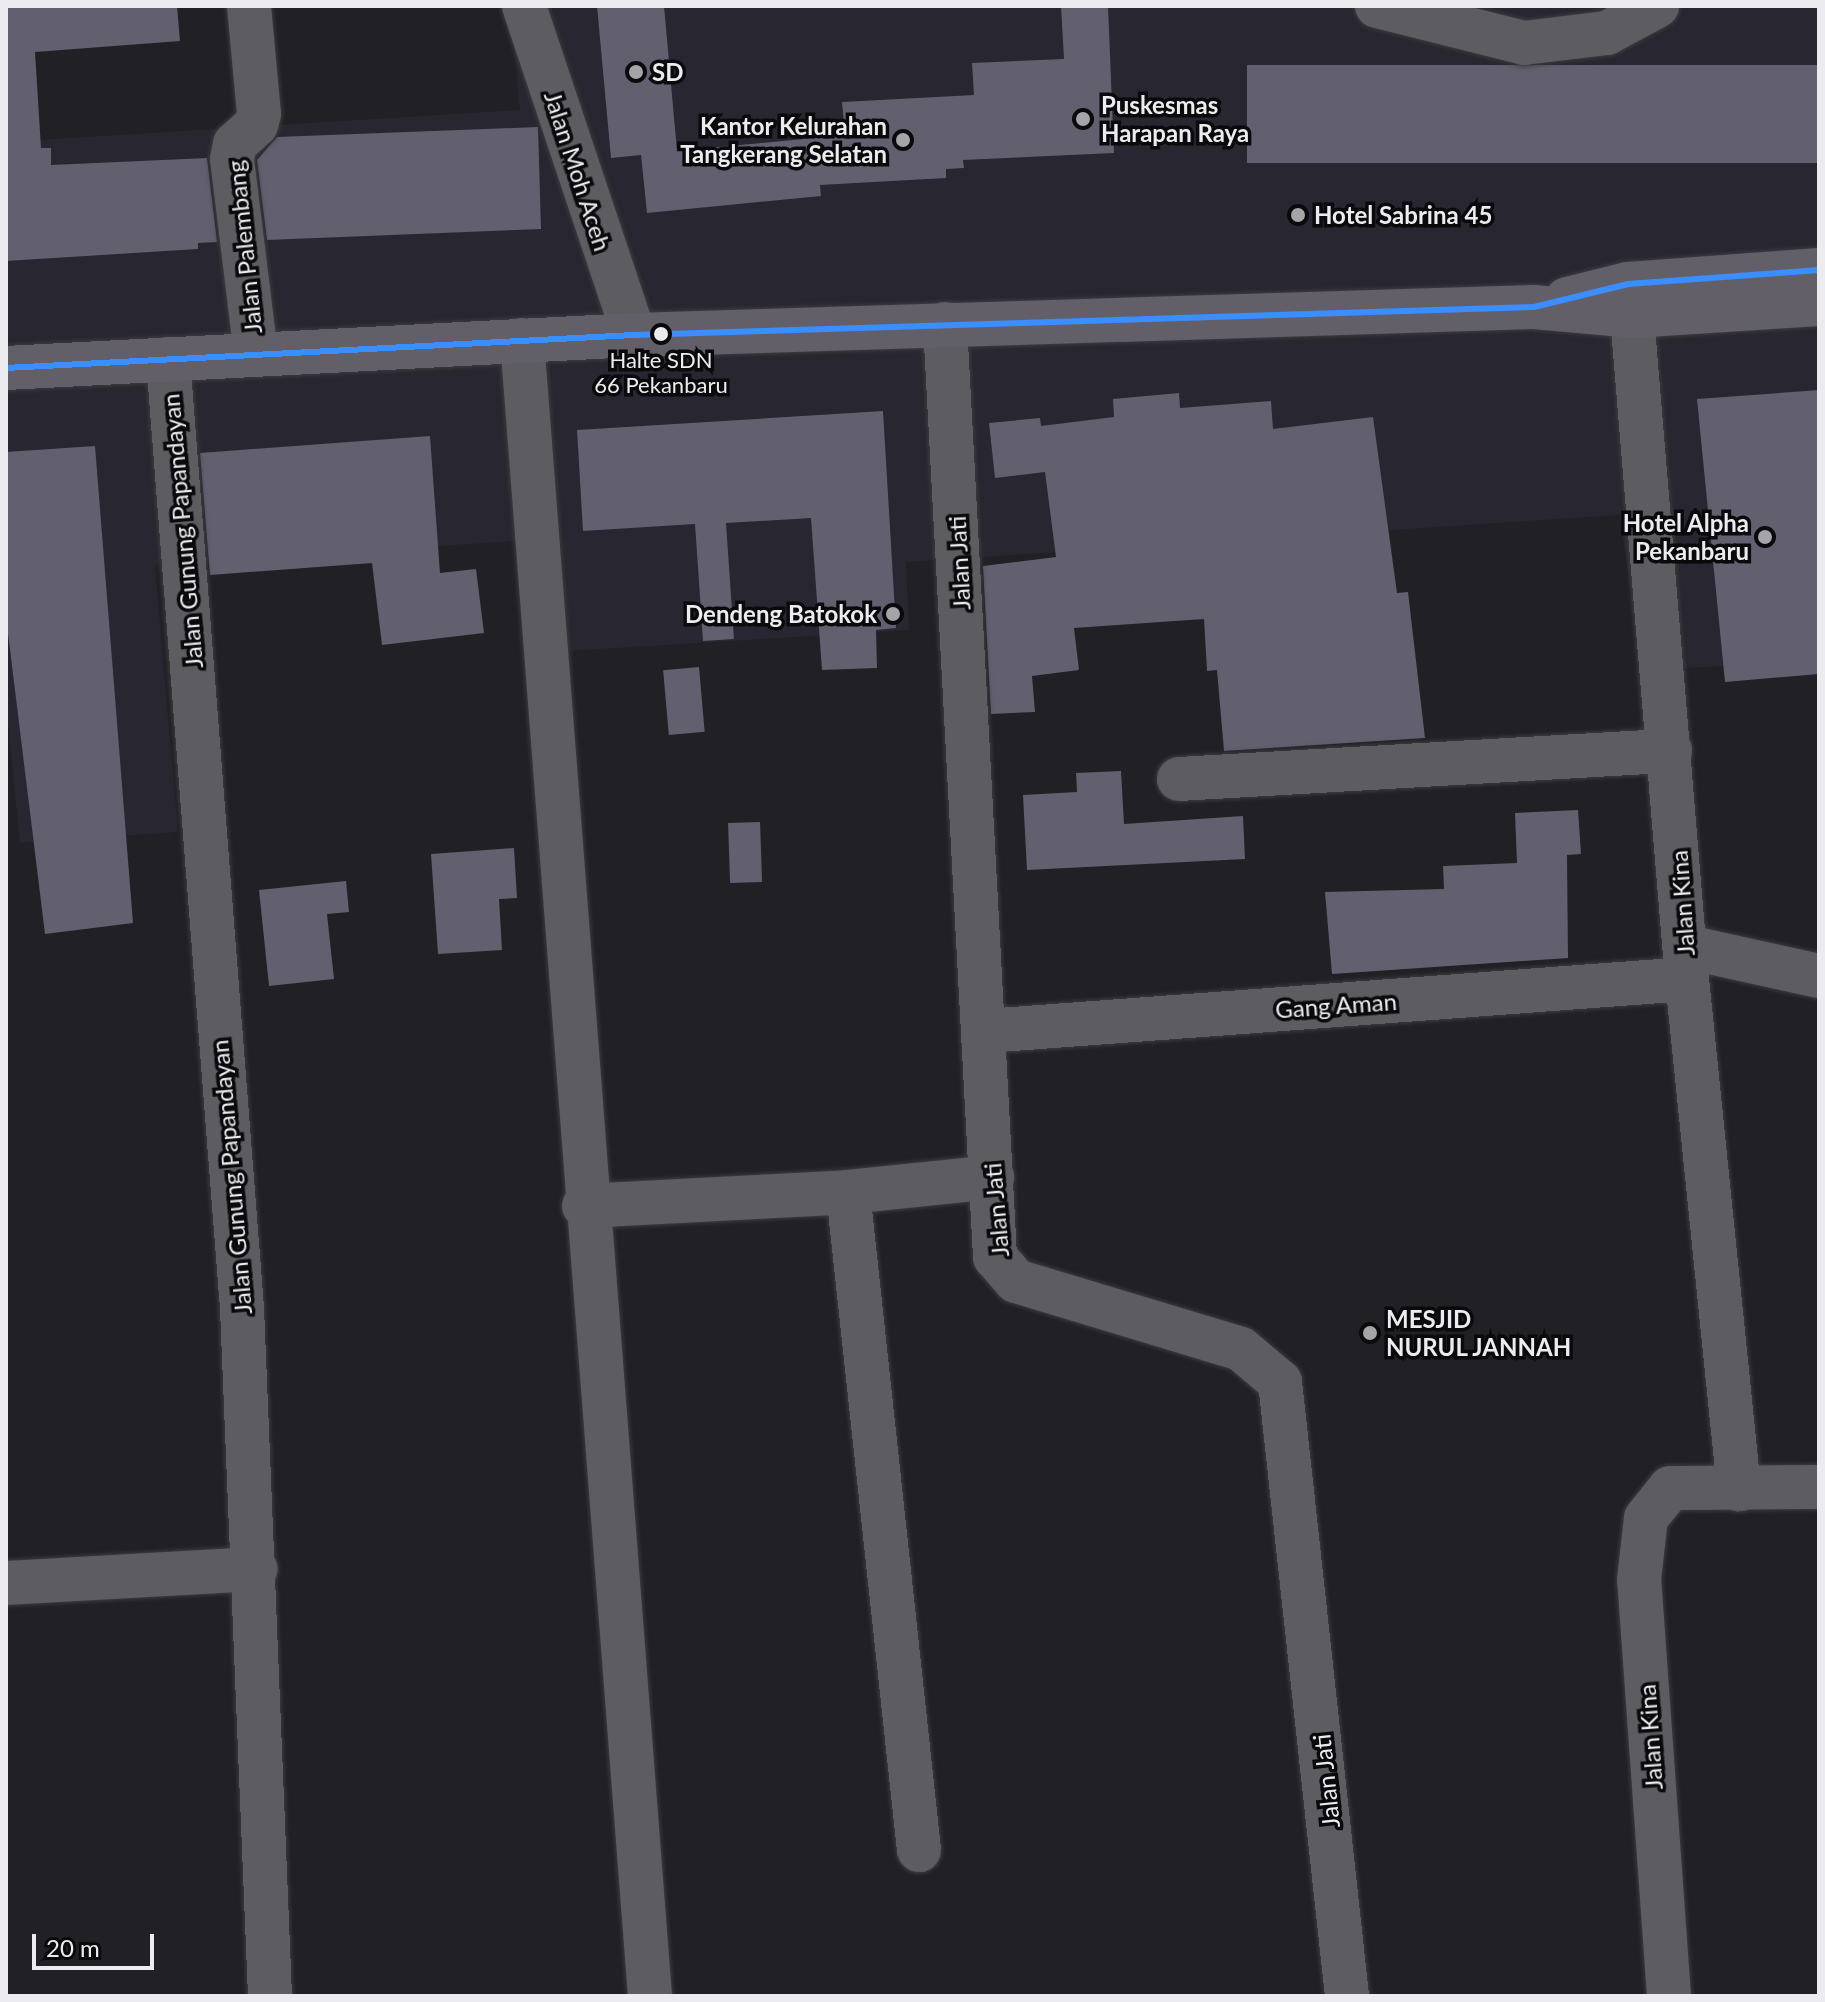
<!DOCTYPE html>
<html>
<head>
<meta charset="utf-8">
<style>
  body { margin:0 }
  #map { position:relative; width:1825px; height:2002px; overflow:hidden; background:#212024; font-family:Lato,sans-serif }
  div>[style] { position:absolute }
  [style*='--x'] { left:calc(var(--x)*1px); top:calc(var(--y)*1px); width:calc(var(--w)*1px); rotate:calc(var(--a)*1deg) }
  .built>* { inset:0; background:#282630 }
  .building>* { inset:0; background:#625f6f; transform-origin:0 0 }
  .roads { filter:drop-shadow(0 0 2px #3c3b3e) drop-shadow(0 0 2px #3c3b3e) }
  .minor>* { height:44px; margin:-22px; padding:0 22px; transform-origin:22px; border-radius:22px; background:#5d5c60 }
  .major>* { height:44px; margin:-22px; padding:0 22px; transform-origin:22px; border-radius:22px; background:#625f68 }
  .bus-1>* { height:6px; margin:-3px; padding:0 3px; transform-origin:3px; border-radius:3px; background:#3a8eff }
  .dots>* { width:22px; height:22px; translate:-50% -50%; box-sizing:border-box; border:4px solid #0a0a0c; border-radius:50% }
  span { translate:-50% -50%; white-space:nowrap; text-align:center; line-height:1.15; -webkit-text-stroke:7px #0a0a0c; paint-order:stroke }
  .bus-label { font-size:22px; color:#ecebef }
  .poi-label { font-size:24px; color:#ecebef; font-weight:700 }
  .left { translate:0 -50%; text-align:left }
  .right { translate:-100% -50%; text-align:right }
  .street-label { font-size:24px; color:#ecebef }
  .frame { position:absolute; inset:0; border:8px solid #ecebef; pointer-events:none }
  .scale { position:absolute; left:32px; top:1934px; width:122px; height:36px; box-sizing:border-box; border:4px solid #ecebef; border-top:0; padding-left:10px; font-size:24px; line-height:28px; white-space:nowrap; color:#ecebef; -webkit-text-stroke:6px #0a0a0c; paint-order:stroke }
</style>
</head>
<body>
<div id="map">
  <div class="built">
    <i style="clip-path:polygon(510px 6px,1819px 6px,1819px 662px,1641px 670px,1620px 515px,906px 562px,909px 630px,534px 653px,527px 540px,155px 565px,178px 832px,20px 843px,6px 705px,6px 142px,520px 110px)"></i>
  </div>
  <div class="building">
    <i style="clip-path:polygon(6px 6px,177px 6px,180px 41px,35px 52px,41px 148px,51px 148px,51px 165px,207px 158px,217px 242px,198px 243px,198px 249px,6px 261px)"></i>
    <i style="clip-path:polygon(597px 6px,664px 6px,677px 151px,845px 135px,842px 102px,974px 95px,972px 63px,1064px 59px,1061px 6px,1108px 6px,1114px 153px,963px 160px,964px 168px,946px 169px,946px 178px,820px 185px,821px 196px,647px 213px,641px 155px,611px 158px)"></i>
    <i style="left:1819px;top:65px;width:98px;height:572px;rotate:90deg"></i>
    <i style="clip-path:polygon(538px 127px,541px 229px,267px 240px,257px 160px,277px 137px)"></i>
    <i style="clip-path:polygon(1819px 390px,1819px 674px,1725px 682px,1697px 399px)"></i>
    <i style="clip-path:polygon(1179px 393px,1180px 408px,1271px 401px,1273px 429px,1373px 417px,1397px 593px,1408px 592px,1425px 738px,1224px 751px,1217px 670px,1207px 671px,1204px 619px,1074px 628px,1079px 670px,1032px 676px,1035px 712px,991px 714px,983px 566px,1056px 557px,1045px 472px,995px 478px,989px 423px,1040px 418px,1041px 426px,1114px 417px,1113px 399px)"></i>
    <i style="clip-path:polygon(883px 411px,896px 628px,876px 630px,877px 668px,822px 670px,811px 518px,726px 523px,734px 639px,703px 641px,695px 524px,583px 531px,577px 430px)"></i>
    <i style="clip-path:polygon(430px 436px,440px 573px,476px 569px,484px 633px,382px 645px,372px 563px,210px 575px,200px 453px)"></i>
    <i style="clip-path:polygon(95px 446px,133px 923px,45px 934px,6px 617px,6px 452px)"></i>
    <i style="left:699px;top:667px;width:65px;height:36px;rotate:85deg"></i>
    <i style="clip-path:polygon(1121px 771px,1124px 824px,1243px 816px,1245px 859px,1027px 870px,1023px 795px,1077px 792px,1076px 773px)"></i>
    <i style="clip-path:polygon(1578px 810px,1581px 854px,1567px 855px,1568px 958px,1332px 974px,1325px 892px,1444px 889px,1443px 866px,1517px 863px,1515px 813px)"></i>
    <i style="left:760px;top:822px;width:60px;height:32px;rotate:88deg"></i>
    <i style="clip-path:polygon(514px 848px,517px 898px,499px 899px,502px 950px,438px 954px,431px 854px)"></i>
    <i style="clip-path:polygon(346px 881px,349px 912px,327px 914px,334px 979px,269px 986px,259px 890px)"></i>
  </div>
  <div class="roads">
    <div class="minor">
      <i style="--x:249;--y:6;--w:108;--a:84.7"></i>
      <i style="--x:259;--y:114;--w:11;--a:105"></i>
      <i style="--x:256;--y:125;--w:28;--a:138"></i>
      <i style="--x:235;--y:144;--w:15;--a:101"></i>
      <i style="--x:232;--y:159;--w:196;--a:83"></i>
      <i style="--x:524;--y:6;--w:347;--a:71.5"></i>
      <i style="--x:1377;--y:6;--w:152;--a:14.1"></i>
      <i style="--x:1524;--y:43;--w:84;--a:-6.9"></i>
      <i style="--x:1607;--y:33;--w:57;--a:-28.4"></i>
      <i style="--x:1632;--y:316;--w:665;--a:85.26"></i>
      <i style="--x:1687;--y:979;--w:513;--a:84.18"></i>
      <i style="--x:945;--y:324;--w:934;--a:86.93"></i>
      <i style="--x:995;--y:1257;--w:32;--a:49"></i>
      <i style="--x:1016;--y:1281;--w:235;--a:16.8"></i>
      <i style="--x:1241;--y:1349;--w:51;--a:40.2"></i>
      <i style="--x:1280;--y:1382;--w:618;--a:83.77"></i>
      <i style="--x:522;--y:340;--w:1661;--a:85.58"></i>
      <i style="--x:168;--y:359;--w:952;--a:85.54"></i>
      <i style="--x:242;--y:1308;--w:689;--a:87.67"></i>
      <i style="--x:1179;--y:779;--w:492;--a:-3.3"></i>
      <i style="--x:1687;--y:947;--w:135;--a:12.4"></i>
      <i style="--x:986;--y:1031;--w:703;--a:-4.24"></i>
      <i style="--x:848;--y:1192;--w:662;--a:83.84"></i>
      <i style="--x:584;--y:1206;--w:264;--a:-3"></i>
      <i style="--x:848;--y:1192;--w:145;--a:-5.9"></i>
      <i style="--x:6;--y:1583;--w:250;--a:-3.2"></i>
      <i style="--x:1669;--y:1996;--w:417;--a:-94.1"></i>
      <i style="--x:1639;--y:1580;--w:62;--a:-83.6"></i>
      <i style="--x:1646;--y:1518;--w:38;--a:-51"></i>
      <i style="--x:1670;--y:1488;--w:149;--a:-0.4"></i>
    </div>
    <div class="major">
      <i style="--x:1567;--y:299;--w:63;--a:-13.8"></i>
      <i style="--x:1628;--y:284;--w:192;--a:-4.2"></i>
      <i style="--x:6;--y:368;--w:629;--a:-3.01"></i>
      <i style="--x:634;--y:335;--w:900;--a:-1.78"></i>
      <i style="--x:1534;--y:307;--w:98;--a:5.2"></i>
      <i style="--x:1632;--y:316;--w:187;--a:-3.7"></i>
    </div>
  </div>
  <div class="bus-1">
    <i style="--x:6;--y:368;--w:629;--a:-3.01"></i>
    <i style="--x:634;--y:335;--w:900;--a:-1.78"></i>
    <i style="--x:1534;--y:307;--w:97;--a:-13.7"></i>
    <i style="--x:1628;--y:284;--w:192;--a:-4.2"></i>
  </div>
  <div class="dots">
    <i style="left:636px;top:72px;background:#a5a4a8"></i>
    <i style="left:1083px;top:119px;background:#a5a4a8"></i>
    <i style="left:903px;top:140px;background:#a5a4a8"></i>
    <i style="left:1298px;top:215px;background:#a5a4a8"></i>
    <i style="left:661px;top:334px;background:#ecebef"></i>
    <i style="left:1765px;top:537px;background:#a5a4a8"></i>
    <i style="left:893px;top:614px;background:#a5a4a8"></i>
    <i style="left:1370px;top:1333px;background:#a5a4a8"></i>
  </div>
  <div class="bus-label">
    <span style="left:661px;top:372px">Halte SDN<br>66 Pekanbaru</span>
  </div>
  <div class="poi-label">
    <span class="left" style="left:652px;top:72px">SD</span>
    <span class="left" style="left:1101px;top:119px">Puskesmas<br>Harapan Raya</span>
    <span class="right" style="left:887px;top:140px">Kantor Kelurahan<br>Tangkerang Selatan</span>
    <span class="left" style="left:1314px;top:215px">Hotel Sabrina 45</span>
    <span class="right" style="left:1749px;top:537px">Hotel Alpha<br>Pekanbaru</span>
    <span class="right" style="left:877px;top:614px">Dendeng Batokok</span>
    <span class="left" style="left:1386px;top:1333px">MESJID<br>NURUL JANNAH</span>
  </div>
  <div class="street-label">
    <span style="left:578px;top:171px;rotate:72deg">Jalan Moh Aceh</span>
    <span style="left:244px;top:247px;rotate:-96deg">Jalan Palembang</span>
    <span style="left:182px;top:531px;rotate:-95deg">Jalan Gunung Papandayan</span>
    <span style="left:959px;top:563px;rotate:-93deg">Jalan Jati</span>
    <span style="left:1682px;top:903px;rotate:-94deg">Jalan Kina</span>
    <span style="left:1336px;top:1005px;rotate:-4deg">Gang Aman</span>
    <span style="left:231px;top:1177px;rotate:-95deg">Jalan Gunung Papandayan</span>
    <span style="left:996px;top:1210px;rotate:-95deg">Jalan Jati</span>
    <span style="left:1650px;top:1737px;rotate:-94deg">Jalan Kina</span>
    <span style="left:1326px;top:1781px;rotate:-96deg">Jalan Jati</span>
  </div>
  <div class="frame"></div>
  <div class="scale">20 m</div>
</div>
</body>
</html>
